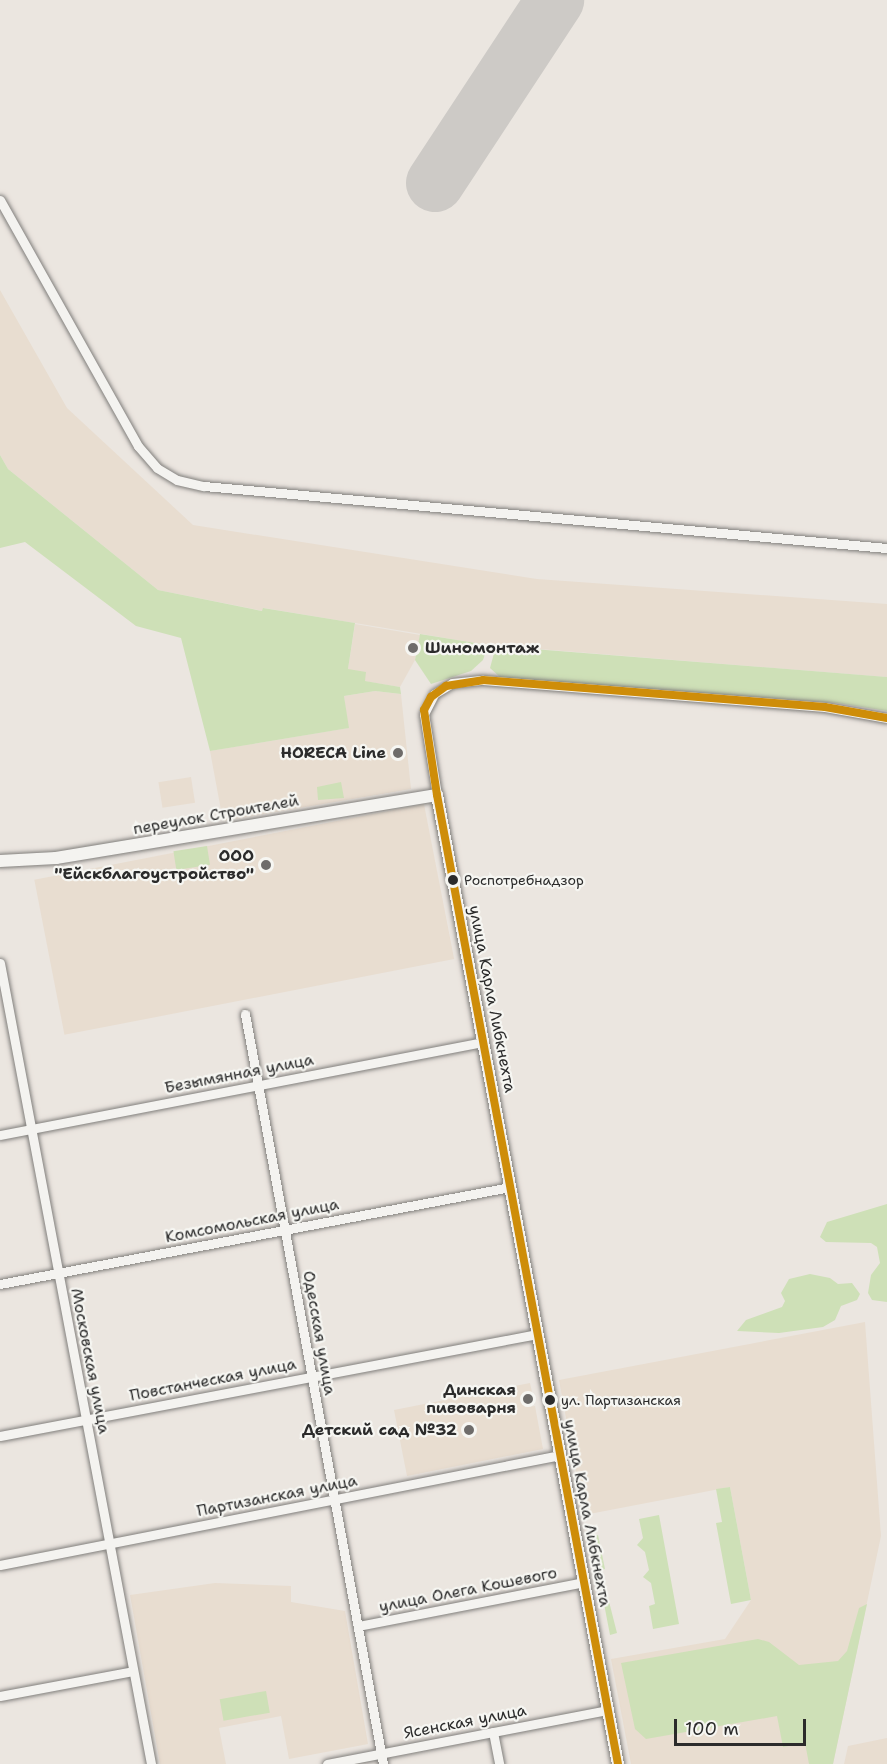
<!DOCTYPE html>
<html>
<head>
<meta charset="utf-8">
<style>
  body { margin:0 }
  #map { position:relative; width:887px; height:1764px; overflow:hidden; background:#ebe6e0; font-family:"Shantell Sans",sans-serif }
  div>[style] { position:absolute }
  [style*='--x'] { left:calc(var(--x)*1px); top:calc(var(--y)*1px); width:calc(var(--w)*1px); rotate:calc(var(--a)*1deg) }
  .built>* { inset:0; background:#e8ddd0; transform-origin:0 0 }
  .green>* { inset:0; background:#cee0b7; transform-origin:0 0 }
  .runway>* { height:58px; margin:-29px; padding:0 29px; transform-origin:29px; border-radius:29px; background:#cdcac6 }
  .roads { filter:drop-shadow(0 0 2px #817f7c) drop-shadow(0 0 2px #817f7c) }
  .minor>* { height:9px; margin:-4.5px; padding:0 4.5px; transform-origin:4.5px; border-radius:4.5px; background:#f4f3f0 }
  .tertiary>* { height:12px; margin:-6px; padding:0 6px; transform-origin:6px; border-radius:6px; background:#f4f3f0 }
  .bus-1>* { height:8px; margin:-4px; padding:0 4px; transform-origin:4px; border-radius:4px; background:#ce8d09 }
  .dots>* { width:16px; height:16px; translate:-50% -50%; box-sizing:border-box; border:3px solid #f6f6f2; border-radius:50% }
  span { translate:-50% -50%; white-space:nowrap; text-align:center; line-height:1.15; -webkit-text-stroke:4.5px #f6f6f2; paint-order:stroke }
  .bus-label { font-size:14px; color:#2b2b2b }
  .left { translate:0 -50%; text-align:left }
  .poi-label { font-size:16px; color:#2b2b2b; font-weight:700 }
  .right { translate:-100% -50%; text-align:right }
  .street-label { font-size:16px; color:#2b2b2b }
  .scale { position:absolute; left:674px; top:1719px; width:132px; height:27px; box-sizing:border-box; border:3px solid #2b2b2b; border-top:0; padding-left:8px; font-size:18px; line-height:21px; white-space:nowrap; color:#2b2b2b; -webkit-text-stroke:4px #f6f6f2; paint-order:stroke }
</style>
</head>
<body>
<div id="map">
  <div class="built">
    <i style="clip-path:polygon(0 290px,67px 408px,193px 525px,537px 579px,887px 604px,887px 677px,488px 645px,264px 608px,263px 611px,158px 590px,8px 469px,0 455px)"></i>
    <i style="clip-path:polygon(355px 624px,420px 635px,415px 660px,400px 687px,364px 681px,348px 669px)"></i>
    <i style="clip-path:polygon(375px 691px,401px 694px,411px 789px,223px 821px,210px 751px,348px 728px,344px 696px)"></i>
    <i style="left:191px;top:777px;width:26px;height:33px;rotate:81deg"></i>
    <i style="left:424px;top:804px;width:158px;height:397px;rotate:79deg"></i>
    <i style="clip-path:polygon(865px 1322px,881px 1536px,833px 1764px,631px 1764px,611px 1659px,725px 1639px,751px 1600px,730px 1487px,584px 1515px,559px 1380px)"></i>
    <i style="clip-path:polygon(530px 1383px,532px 1392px,523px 1394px,525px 1407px,535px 1406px,543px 1449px,407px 1476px,394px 1410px)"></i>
    <i style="clip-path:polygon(215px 1583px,291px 1586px,291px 1602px,345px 1611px,368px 1744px,289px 1759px,281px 1716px,219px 1728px,226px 1764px,160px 1764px,130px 1595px)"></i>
    <i style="clip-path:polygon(887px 1738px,887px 1764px,844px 1764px,848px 1746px)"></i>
  </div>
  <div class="green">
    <i style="clip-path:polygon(0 455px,8px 469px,158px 590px,262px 611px,263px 608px,355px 623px,348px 669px,366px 672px,365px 681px,400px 687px,401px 694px,375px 691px,344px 696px,349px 728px,210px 751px,181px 638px,136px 626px,25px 542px,0 548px)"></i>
    <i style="clip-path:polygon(420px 634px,488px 645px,483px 660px,471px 671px,431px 684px,415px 660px)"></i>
    <i style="clip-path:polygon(496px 646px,887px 677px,887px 711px,837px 703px,501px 678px,490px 668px)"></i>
    <i style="clip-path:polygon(341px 782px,344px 798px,318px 800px,317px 787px)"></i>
    <i style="left:207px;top:846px;width:19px;height:34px;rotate:81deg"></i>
    <i style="clip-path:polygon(887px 1204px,887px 1302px,872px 1300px,868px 1293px,871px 1275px,880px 1263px,877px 1247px,871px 1243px,826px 1242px,820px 1237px,827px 1222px)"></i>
    <i style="clip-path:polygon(810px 1274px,830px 1278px,838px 1284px,852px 1283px,860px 1294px,857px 1300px,841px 1306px,835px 1320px,823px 1327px,779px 1333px,737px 1331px,746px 1320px,782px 1307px,785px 1301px,781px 1293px,789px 1279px)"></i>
    <i style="clip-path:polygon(730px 1487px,751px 1600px,731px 1604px,716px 1523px,722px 1522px,716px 1489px)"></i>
    <i style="clip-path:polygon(659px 1515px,679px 1624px,653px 1629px,649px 1606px,655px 1604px,651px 1583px,643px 1577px,649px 1570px,645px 1552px,637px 1545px,643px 1538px,639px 1519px)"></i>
    <i style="clip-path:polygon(598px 1535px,605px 1569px,601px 1570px,617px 1633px,610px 1635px,591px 1536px)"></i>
    <i style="clip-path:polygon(867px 1604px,833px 1764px,809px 1764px,805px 1743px,783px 1747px,777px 1716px,646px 1739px,635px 1729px,621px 1663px,758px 1639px,769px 1642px,799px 1665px,838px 1661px,847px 1651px,859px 1608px)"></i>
    <i style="left:266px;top:1691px;width:22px;height:47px;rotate:80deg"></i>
  </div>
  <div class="runway">
    <i style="--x:435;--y:183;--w:219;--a:-56.7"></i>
  </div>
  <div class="roads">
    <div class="minor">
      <i style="--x:0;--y:200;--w:282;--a:60.7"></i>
      <i style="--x:138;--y:446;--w:29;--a:49"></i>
      <i style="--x:157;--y:468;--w:23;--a:31"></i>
      <i style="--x:177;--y:480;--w:28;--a:13"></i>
      <i style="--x:204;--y:486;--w:686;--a:5.19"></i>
      <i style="--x:437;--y:795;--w:82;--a:-99.1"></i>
      <i style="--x:424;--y:714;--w:22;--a:-63"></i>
      <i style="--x:434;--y:694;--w:21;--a:-31"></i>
      <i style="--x:452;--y:683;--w:31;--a:-6"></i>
      <i style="--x:483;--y:680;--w:343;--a:4.5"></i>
      <i style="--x:825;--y:707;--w:63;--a:10.1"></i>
      <i style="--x:0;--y:963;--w:815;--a:79.32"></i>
      <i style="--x:245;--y:1014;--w:763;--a:79.57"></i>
      <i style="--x:0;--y:1135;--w:492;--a:-10.9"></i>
      <i style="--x:0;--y:1284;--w:519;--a:-10.77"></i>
      <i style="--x:0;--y:1436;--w:547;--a:-10.75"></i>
      <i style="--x:0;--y:1565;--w:571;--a:-11.11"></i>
      <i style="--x:358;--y:1626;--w:230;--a:-11"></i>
      <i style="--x:0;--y:1696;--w:135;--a:-10.6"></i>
      <i style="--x:493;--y:1732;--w:33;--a:79"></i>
      <i style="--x:327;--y:1764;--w:285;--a:-10.9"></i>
    </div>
    <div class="tertiary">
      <i style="--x:0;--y:861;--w:56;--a:-3.1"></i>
      <i style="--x:56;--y:858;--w:386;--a:-9.4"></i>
      <i style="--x:437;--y:795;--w:986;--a:79.42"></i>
    </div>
  </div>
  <div class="bus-1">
    <i style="--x:618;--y:1764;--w:986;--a:-100.58"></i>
    <i style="--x:437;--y:795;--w:86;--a:-98.7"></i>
    <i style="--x:424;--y:710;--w:15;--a:-62"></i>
    <i style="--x:431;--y:697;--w:19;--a:-36"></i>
    <i style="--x:446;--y:686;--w:37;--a:-9"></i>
    <i style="--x:483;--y:680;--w:343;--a:4.5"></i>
    <i style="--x:825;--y:707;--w:63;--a:10.1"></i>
  </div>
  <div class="dots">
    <i style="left:413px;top:648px;background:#6e6c6a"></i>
    <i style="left:398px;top:753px;background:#6e6c6a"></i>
    <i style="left:266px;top:865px;background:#6e6c6a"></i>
    <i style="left:453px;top:880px;background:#2b2b2b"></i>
    <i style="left:528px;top:1399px;background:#6e6c6a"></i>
    <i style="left:550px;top:1400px;background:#2b2b2b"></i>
    <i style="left:469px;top:1430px;background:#6e6c6a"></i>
  </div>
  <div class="bus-label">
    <span class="left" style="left:464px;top:880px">Роспотребнадзор</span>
    <span class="left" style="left:561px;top:1400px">ул. Партизанская</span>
  </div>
  <div class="poi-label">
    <span class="left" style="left:425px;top:648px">Шиномонтаж</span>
    <span class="right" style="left:386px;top:753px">HORECA Line</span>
    <span class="right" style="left:254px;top:865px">ООО<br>"Ейскблагоустройство"</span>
    <span class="right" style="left:516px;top:1399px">Динская<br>пивоварня</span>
    <span class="right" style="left:457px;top:1430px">Детский сад №32</span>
  </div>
  <div class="street-label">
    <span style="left:216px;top:815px;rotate:-10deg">переулок Строителей</span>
    <span style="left:492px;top:999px;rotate:79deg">улица Карла Либкнехта</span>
    <span style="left:239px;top:1074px;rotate:-11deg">Безымянная улица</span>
    <span style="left:252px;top:1221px;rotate:-11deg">Комсомольская улица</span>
    <span style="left:319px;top:1333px;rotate:80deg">Одесская улица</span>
    <span style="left:90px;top:1361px;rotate:79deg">Московская улица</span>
    <span style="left:213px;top:1380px;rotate:-11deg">Повстанческая улица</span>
    <span style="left:277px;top:1496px;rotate:-11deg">Партизанская улица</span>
    <span style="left:587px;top:1513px;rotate:79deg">улица Карла Либкнехта</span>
    <span style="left:468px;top:1590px;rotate:-11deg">улица Олега Кошевого</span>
    <span style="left:465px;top:1722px;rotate:-11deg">Ясенская улица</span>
  </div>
  <div class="scale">100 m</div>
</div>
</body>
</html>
